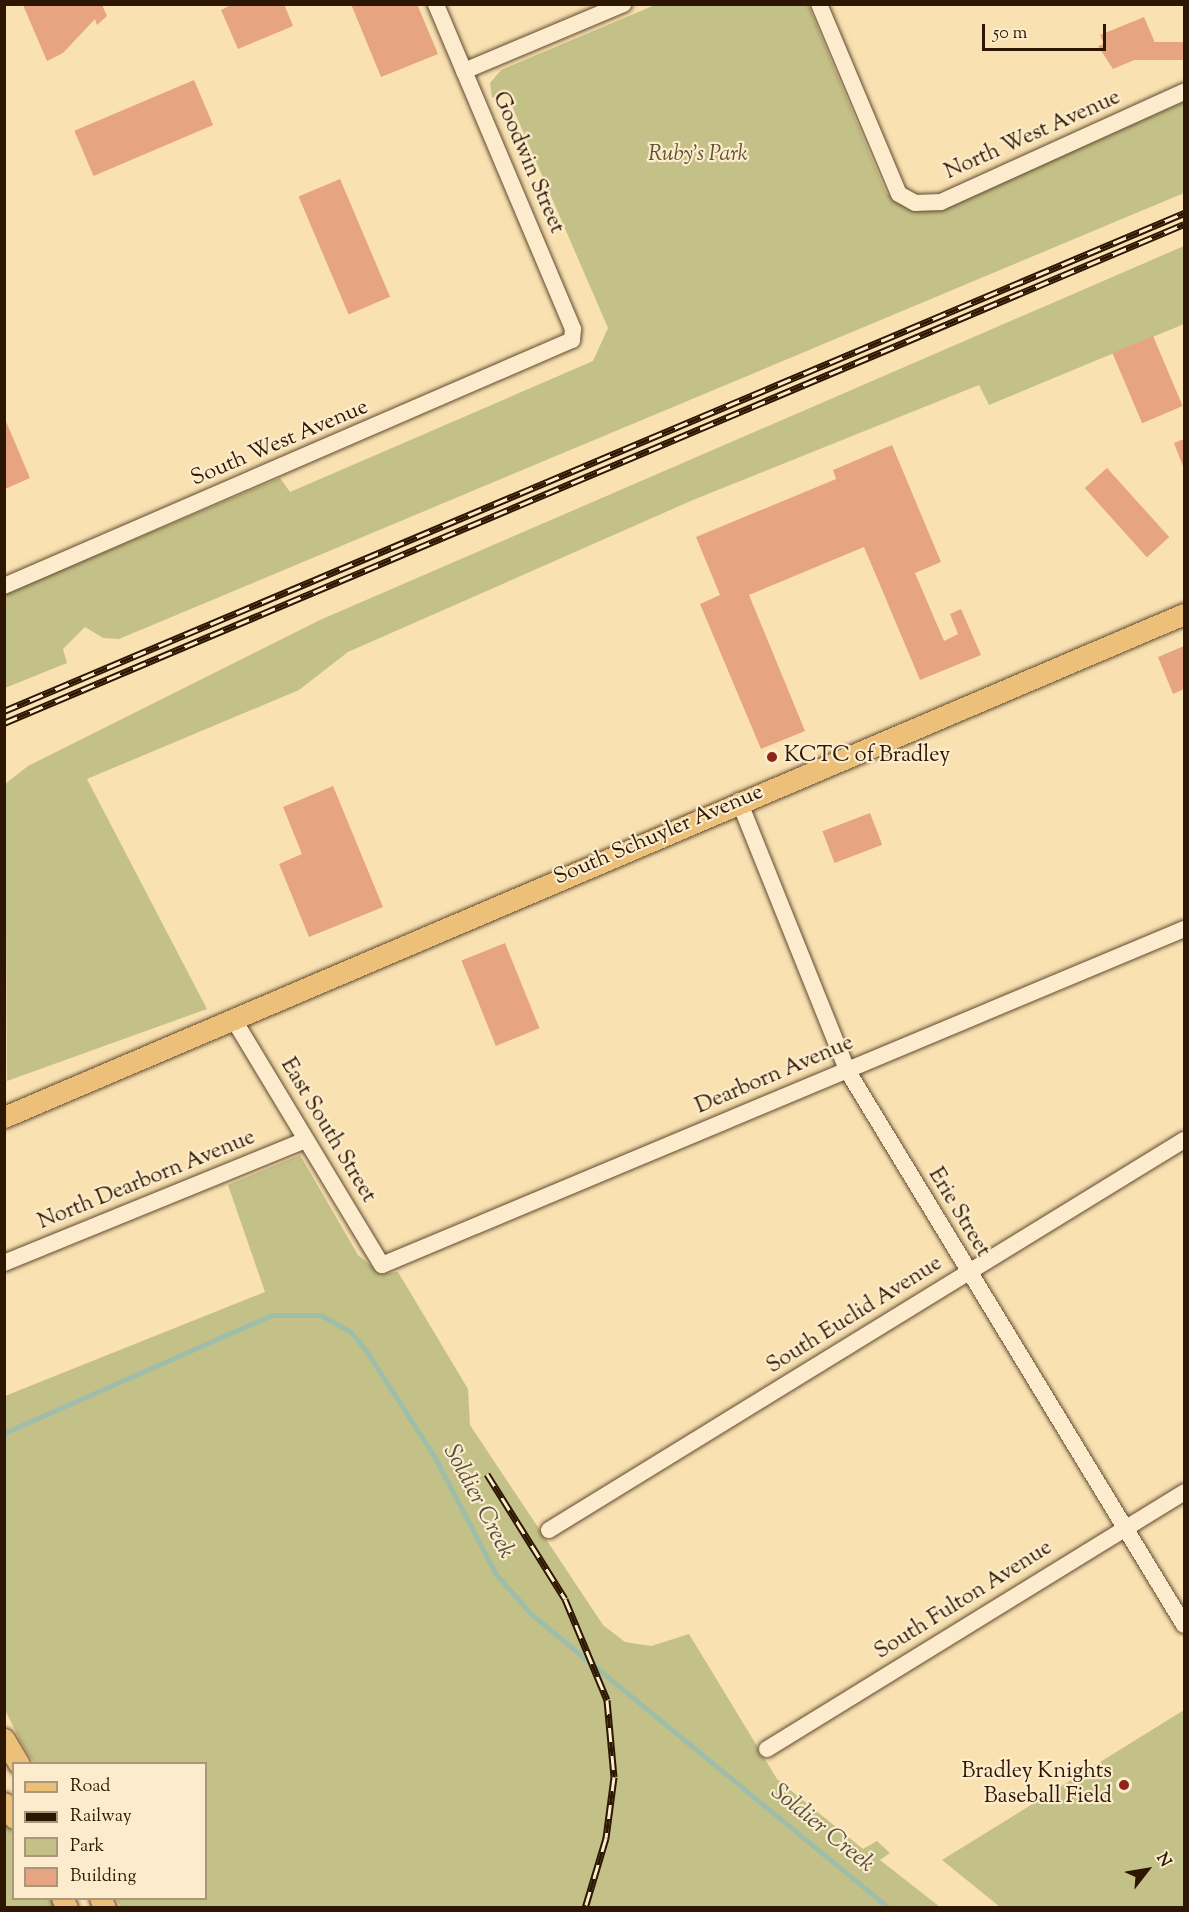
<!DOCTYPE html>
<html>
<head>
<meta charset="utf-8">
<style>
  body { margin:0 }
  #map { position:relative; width:1189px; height:1912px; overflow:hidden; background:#fae1b2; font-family:"Sorts Mill Goudy",serif }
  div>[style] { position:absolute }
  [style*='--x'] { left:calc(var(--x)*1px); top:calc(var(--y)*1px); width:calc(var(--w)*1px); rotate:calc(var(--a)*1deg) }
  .green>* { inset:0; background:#c4c188 }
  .stream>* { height:5px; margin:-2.5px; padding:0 2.5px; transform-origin:2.5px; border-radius:2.5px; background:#9ebeaa }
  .building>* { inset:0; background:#e7a481; transform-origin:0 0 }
  .roads { filter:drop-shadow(0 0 2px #604a2e) drop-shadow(0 0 2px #604a2e) }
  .minor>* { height:16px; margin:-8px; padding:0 8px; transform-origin:8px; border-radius:8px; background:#fceccd }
  .major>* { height:21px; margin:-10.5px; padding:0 10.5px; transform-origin:10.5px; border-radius:10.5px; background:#edc079 }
  .rail>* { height:7px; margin-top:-3.5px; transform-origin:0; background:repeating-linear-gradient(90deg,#fceccd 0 14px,#2d1702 0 28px); box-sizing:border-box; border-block:2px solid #2d1702 }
  .dots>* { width:16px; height:16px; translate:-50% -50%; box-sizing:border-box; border:3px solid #fceccd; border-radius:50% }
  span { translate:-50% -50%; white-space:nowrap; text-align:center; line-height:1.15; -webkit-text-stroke:4.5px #fceccd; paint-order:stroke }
  .street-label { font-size:22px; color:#2d1702 }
  .park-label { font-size:22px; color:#625231; font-style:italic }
  .poi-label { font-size:22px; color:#2d1702 }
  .left { translate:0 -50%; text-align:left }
  .right { translate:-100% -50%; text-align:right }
  .water-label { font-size:24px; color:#55513d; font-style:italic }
  .frame { position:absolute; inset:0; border:6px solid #2d1702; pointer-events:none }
  .legend { position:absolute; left:12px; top:1762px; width:195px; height:138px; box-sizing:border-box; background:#fceccd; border:2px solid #a9977c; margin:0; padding:8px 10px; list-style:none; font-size:18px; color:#2d1702 }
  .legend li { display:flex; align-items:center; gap:12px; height:30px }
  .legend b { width:30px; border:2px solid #a9977c }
  .north { position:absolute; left:1117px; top:1840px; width:60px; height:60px; -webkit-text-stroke:4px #fceccd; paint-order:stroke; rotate:59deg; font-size:16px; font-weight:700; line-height:24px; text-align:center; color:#2d1702 }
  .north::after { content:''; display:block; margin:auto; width:21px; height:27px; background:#2d1702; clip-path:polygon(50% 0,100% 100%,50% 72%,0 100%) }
  .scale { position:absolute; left:982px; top:24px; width:124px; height:27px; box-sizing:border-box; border:3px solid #2d1702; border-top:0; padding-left:8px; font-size:18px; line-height:21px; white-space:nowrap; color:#2d1702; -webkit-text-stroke:4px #fceccd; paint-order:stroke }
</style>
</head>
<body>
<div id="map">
  <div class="green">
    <i style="clip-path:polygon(655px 5px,808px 5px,886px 193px,908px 209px,953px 203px,1184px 102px,1184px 193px,119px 639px,103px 638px,85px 627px,63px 649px,67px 663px,5px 688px,5px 594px,280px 478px,290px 492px,593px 361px,608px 328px,506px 92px,492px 98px,490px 83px,501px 70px)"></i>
    <i style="clip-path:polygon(1184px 246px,1184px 324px,989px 405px,979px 385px,693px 500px,348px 652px,299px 690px,87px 779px,207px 1009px,7px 1081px,5px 784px,28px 766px,320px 620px)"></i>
    <i style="clip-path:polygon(300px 1155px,358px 1255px,381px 1274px,398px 1272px,468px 1389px,470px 1425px,603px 1625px,625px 1642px,651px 1646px,689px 1634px,777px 1779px,863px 1849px,877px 1841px,890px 1853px,880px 1860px,940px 1907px,121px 1907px,116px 1899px,206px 1898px,206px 1764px,34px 1763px,20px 1740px,5px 1710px,5px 1396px,265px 1292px,228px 1185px)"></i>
    <i style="clip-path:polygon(1184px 1710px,1184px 1907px,1000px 1907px,942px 1860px)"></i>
    <i style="clip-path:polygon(4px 1819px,13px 1834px,14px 1898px,52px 1899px,57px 1907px,5px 1907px)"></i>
  </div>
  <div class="stream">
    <i style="--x:4;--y:1433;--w:292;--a:-23.8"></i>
    <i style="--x:271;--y:1315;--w:50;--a:0"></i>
    <i style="--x:321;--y:1315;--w:34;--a:30"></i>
    <i style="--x:351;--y:1332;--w:26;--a:51"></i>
    <i style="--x:367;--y:1352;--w:124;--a:57.2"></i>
    <i style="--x:434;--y:1456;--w:133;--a:62.3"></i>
    <i style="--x:496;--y:1574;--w:53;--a:48.8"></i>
    <i style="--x:531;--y:1614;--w:463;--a:39.4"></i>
  </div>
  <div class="building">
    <i style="clip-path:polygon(233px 4px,284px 4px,293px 26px,238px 49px,221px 10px)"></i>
    <i style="clip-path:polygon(351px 4px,417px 4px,438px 54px,381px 77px)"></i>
    <i style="clip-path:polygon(23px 5px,102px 5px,107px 16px,97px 25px,95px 19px,63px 53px,47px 61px)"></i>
    <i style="clip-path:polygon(1144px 17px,1158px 50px,1113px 69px,1098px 46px,1104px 44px,1100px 35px)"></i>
    <i style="left:1184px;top:42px;width:18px;height:66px;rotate:90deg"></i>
    <i style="left:194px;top:80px;width:49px;height:130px;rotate:67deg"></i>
    <i style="left:340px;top:179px;width:128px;height:45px;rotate:67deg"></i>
    <i style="left:1153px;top:336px;width:76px;height:44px;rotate:67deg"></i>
    <i style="clip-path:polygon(5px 419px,30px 478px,5px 489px)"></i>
    <i style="clip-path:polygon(1184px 439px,1184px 469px,1174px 443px)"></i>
    <i style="clip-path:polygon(892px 445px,941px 562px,915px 573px,944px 641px,958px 634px,950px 614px,961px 609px,981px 655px,920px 680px,864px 547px,749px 595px,805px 731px,761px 749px,700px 604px,720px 595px,696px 537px,836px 479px,833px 470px)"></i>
    <i style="left:1107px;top:468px;width:93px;height:30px;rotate:48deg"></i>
    <i style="clip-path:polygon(1184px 646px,1184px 689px,1173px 694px,1158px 657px)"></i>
    <i style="clip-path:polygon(333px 786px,383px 907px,309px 937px,279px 864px,302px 854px,283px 807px)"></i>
    <i style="left:870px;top:813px;width:34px;height:51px;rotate:69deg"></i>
    <i style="left:505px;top:943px;width:92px;height:47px;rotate:68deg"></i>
  </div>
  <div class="roads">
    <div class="minor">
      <i style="--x:819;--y:4;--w:206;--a:67.2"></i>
      <i style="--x:899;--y:194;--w:18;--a:29"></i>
      <i style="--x:915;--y:203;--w:26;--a:-2"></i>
      <i style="--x:941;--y:202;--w:267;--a:-24.4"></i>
      <i style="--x:464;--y:71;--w:173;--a:-22.8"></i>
      <i style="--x:4;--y:586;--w:619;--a:-23.42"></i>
      <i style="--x:572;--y:340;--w:11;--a:-85"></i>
      <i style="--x:573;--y:329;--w:353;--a:-112.9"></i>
      <i style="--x:739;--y:801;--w:290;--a:68.1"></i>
      <i style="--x:847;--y:1070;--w:649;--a:58.73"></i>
      <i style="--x:234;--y:1020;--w:286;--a:58.9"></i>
      <i style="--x:382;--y:1265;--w:870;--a:-22.73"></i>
      <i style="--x:4;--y:1263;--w:326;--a:-22.2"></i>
      <i style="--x:549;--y:1530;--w:745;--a:-31.56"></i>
      <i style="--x:767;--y:1749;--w:490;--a:-31.6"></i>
    </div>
    <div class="major">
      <i style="--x:4;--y:1117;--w:1283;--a:-23.09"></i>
      <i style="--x:4;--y:1739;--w:29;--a:59"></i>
      <i style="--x:4;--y:1803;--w:18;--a:56"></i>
      <i style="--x:62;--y:1898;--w:11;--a:63"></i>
      <i style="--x:100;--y:1898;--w:11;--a:63"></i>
    </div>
  </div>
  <div class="rail">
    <i style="--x:4;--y:711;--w:1281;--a:-22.88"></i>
    <i style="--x:4;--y:723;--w:1281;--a:-22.92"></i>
    <i style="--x:487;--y:1474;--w:147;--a:58"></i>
    <i style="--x:565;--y:1599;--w:109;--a:67.4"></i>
    <i style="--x:607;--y:1700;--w:77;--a:84.8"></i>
    <i style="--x:614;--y:1777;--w:62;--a:97.5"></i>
    <i style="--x:606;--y:1838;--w:73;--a:106.7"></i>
  </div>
  <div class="dots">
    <i style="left:772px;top:757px;background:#8f2418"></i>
    <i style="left:1124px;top:1785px;background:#8f2418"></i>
  </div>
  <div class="street-label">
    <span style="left:1033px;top:136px;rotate:-24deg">North West Avenue</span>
    <span style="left:527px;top:163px;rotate:67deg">Goodwin Street</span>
    <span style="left:280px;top:444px;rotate:-23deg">South West Avenue</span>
    <span style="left:659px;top:836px;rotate:-23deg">South Schuyler Avenue</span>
    <span style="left:775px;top:1076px;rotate:-23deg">Dearborn Avenue</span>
    <span style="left:327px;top:1131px;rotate:59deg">East South Street</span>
    <span style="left:147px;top:1181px;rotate:-22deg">North Dearborn Avenue</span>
    <span style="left:958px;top:1213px;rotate:59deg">Erie Street</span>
    <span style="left:855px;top:1316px;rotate:-32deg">South Euclid Avenue</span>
    <span style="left:964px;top:1601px;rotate:-32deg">South Fulton Avenue</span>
  </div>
  <div class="park-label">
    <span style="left:698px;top:156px">Ruby's Park</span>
  </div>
  <div class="poi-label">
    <span class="left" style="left:784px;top:757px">KCTC of Bradley</span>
    <span class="right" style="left:1112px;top:1785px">Bradley Knights<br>Baseball Field</span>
  </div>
  <div class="water-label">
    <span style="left:478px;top:1502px;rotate:62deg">Soldier Creek</span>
    <span style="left:822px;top:1829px;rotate:39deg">Soldier Creek</span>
  </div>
  <div class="frame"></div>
  <ul class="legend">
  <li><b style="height:8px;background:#edc079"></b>Road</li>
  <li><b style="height:8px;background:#2d1702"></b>Railway</li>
  <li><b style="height:16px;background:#c4c188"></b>Park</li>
  <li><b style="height:16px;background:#e7a481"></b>Building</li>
  </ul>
  <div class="north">N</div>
  <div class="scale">50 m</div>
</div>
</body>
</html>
